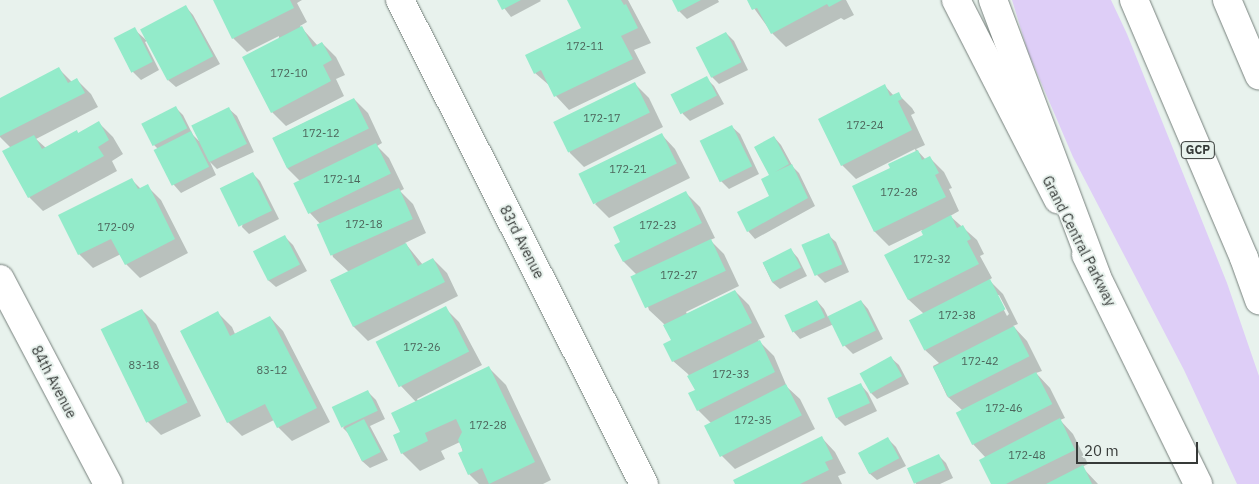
<!DOCTYPE html>
<html>
<head>
<meta charset="utf-8">
<style>
  body { margin:0 }
  #map { position:relative; width:1259px; height:484px; overflow:hidden; background:#e8f2ed; font-family:"IBM Plex Sans",sans-serif }
  div>[style] { position:absolute }
  [style*='--x'] { left:calc(var(--x)*1px); top:calc(var(--y)*1px); width:calc(var(--w)*1px); rotate:calc(var(--a)*1deg) }
  .green>* { inset:0; background:#decef7 }
  .shadow>* { inset:0; background:#0003 }
  .building>* { inset:0; background:#93ebca; transform-origin:0 0 }
  .roads { filter:drop-shadow(0 0 1px #76807c) drop-shadow(0 0 1px #76807c) }
  .street>* { height:28px; margin:-14px; padding:0 14px; transform-origin:14px; border-radius:14px; background:#fff }
  .secondary>* { height:28px; margin:-14px; padding:0 14px; transform-origin:14px; border-radius:14px; background:#fff }
  .highway>* { height:28px; margin:-14px; padding:0 14px; transform-origin:14px; border-radius:14px; background:#fff }
  span { translate:-50% -50%; white-space:nowrap; text-align:center; line-height:1.15; -webkit-text-stroke:4px #e8f2ed; paint-order:stroke }
  .number-label { font-size:11px; color:#4d665c }
  .number-label span { -webkit-text-stroke-width:0 }
  .shield-label span { padding:1px 4px; background:#e8f2ed; border:1px solid; border-radius:4px; -webkit-text-stroke-width:0 }
  .shield-label { font-size:12px; color:#363a38; font-weight:700 }
  .street-label { font-size:14px; color:#363a38 }
  .scale { position:absolute; left:1076px; top:442px; width:122px; height:22px; box-sizing:border-box; border:2px solid #363a38; border-top:0; padding-left:6px; font-size:15px; line-height:18px; white-space:nowrap; color:#363a38; -webkit-text-stroke:4px #e8f2ed; paint-order:stroke }
</style>
</head>
<body>
<div id="map">
  <div class="green">
    <i style="clip-path:polygon(1012px 0,1111px 0,1127px 34px,1227px 283px,1259px 376px,1259px 484px,1237px 484px,1184px 370px,1073px 157px,1028px 52px)"></i>
  </div>
  <div class="shadow">
    <i style="clip-path:polygon(215px 0,302px 0,297px 3px,307px 22px,300px 26px,318px 46px,322px 43px,336px 57px,345px 75px,336px 79px,344px 96px,286px 126px,272px 112px,279px 36px,247px 52px,233px 38px)"></i>
    <i style="clip-path:polygon(498px 0,540px 0,541px 1px,511px 17px)"></i>
    <i style="clip-path:polygon(568px 0,628px 0,651px 43px,634px 50px,646px 73px,569px 110px,556px 96px,550px 86px,535px 73px,583px 29px)"></i>
    <i style="clip-path:polygon(673px 0,718px 0,719px 2px,687px 19px,679px 11px)"></i>
    <i style="clip-path:polygon(748px 0,846px 0,854px 15px,844px 20px,841px 18px,786px 47px,772px 33px)"></i>
    <i style="clip-path:polygon(186px 7px,193px 15px,220px 64px,176px 87px,168px 80px,147px 41px,145px 42px,159px 70px,141px 80px,133px 72px,134px 29px,146px 40px)"></i>
    <i style="clip-path:polygon(726px 33px,734px 41px,748px 70px,719px 84px,712px 77px)"></i>
    <i style="clip-path:polygon(59px 69px,72px 82px,77px 80px,91px 94px,98px 107px,36px 139px,46px 148px,77px 132px,79px 134px,99px 123px,113px 137px,123px 154px,112px 161px,117px 171px,43px 211px,29px 197px,11px 148px,0 137px,0 99px)"></i>
    <i style="clip-path:polygon(706px 78px,714px 86px,724px 104px,690px 121px,683px 114px,673px 95px)"></i>
    <i style="clip-path:polygon(635px 84px,649px 98px,663px 127px,584px 167px,570px 153px,556px 124px)"></i>
    <i style="clip-path:polygon(evenodd,885px 86px,894px 96px,898px 94px,912px 108px,915px 113px,911px 115px,925px 145px,916px 149px,926px 160px,930px 158px,944px 172px,952px 188px,949px 189px,959px 211px,950px 216px,977px 240px,984px 254px,980px 256px,992px 278px,989px 280px,1003px 294px,1018px 324px,1013px 326px,1027px 341px,1042px 371px,1036px 373px,1050px 388px,1065px 418px,1060px 420px,1073px 434px,1088px 464px,1082px 467px,1098px 484px,992px 484px,986px 458px,972px 443px,962px 410px,947px 396px,933px 366px,939px 363px,925px 350px,924px 314px,909px 300px,886px 255px,924px 235px,922px 230px,889px 246px,875px 232px,854px 187px,892px 169px,916px 152px,915px 149px,856px 179px,842px 165px,885px 86px,996px 295px,999px 295px,1009px 314px,1007px 316px,996px 295px)"></i>
    <i style="clip-path:polygon(354px 99px,368px 113px,382px 143px,377px 146px,389px 158px,404px 189px,400px 191px,413px 204px,426px 233px,405px 243px,423px 265px,433px 259px,447px 273px,458px 296px,368px 341px,354px 327px,331px 281px,349px 272px,333px 257px,323px 227px,310px 213px,301px 182px,288px 169px,273px 138px)"></i>
    <i style="clip-path:polygon(176px 108px,183px 115px,193px 135px,199px 141px,229px 109px,237px 116px,254px 152px,217px 169px,210px 162px,216px 175px,181px 193px,174px 185px,158px 149px,154px 145px)"></i>
    <i style="clip-path:polygon(732px 127px,740px 134px,759px 174px,729px 189px,721px 181px)"></i>
    <i style="clip-path:polygon(662px 135px,675px 149px,690px 178px,609px 218px,595px 204px)"></i>
    <i style="clip-path:polygon(774px 137px,781px 145px,793px 167px,799px 173px,815px 206px,755px 239px,748px 231px,771px 197px)"></i>
    <i style="clip-path:polygon(252px 173px,260px 181px,279px 219px,249px 234px,242px 227px)"></i>
    <i style="clip-path:polygon(132px 180px,141px 189px,147px 186px,161px 200px,188px 253px,140px 278px,126px 264px,121px 254px,93px 268px,79px 254px)"></i>
    <i style="clip-path:polygon(686px 193px,700px 207px,715px 238px,710px 240px,724px 254px,739px 286px,686px 312px,687px 314px,735px 291px,749px 305px,765px 337px,758px 340px,774px 356px,787px 387px,800px 399px,815px 429px,735px 469px,721px 455px,711px 423px,698px 410px,697px 391px,688px 374px,673px 361px,672px 341px,664px 324px,649px 310px,638px 276px,624px 262px,616px 246px)"></i>
    <i style="clip-path:polygon(828px 235px,836px 242px,849px 272px,825px 283px,817px 275px)"></i>
    <i style="clip-path:polygon(285px 237px,293px 245px,307px 271px,276px 287px,268px 280px)"></i>
    <i style="clip-path:polygon(791px 250px,798px 258px,807px 276px,780px 289px,772px 282px,763px 263px)"></i>
    <i style="clip-path:polygon(817px 301px,824px 309px,828px 317px,861px 301px,868px 309px,883px 339px,853px 354px,845px 346px,834px 324px,800px 339px,793px 331px)"></i>
    <i style="clip-path:polygon(445px 308px,459px 322px,482px 365px,417px 399px,418px 401px,489px 368px,506px 385px,551px 480px,543px 484px,479px 484px,469px 474px,460px 442px,441px 451px,445px 459px,420px 471px,402px 453px,402px 433px,416px 402px,401px 386px)"></i>
    <i style="clip-path:polygon(142px 310px,156px 324px,201px 416px,161px 435px,147px 421px)"></i>
    <i style="clip-path:polygon(218px 313px,232px 327px,235px 334px,270px 317px,283px 331px,330px 422px,292px 441px,278px 427px,274px 420px,242px 436px,228px 422px)"></i>
    <i style="clip-path:polygon(891px 358px,899px 365px,909px 384px,877px 399px,870px 392px)"></i>
    <i style="clip-path:polygon(861px 385px,868px 393px,877px 411px,845px 426px,837px 418px)"></i>
    <i style="clip-path:polygon(368px 392px,376px 400px,385px 419px,370px 426px,388px 460px,370px 468px,362px 461px,349px 434px,343px 428px)"></i>
    <i style="clip-path:polygon(822px 438px,835px 452px,846px 473px,838px 476px,842px 484px,736px 484px)"></i>
    <i style="clip-path:polygon(888px 439px,896px 447px,906px 466px,877px 480px,869px 473px,859px 453px)"></i>
    <i style="clip-path:polygon(939px 456px,946px 463px,953px 478px,940px 484px,916px 484px,909px 469px)"></i>
  </div>
  <div class="building">
    <i style="clip-path:polygon(213px 0,290px 0,294px 8px,232px 39px)"></i>
    <i style="clip-path:polygon(497px 0,521px 0,502px 10px)"></i>
    <i style="clip-path:polygon(567px 0,621px 0,624px 5px,626px 4px,638px 28px,621px 36px,633px 59px,554px 97px,541px 70px,534px 74px,525px 55px,581px 28px)"></i>
    <i style="clip-path:polygon(672px 0,701px 0,678px 12px)"></i>
    <i style="clip-path:polygon(747px 0,842px 0,829px 7px,827px 4px,771px 34px,757px 8px,752px 10px)"></i>
    <i style="left:186px;top:5px;width:58px;height:52px;rotate:62deg"></i>
    <i style="clip-path:polygon(302px 26px,313px 47px,322px 42px,332px 60px,323px 65px,331px 81px,271px 113px,242px 57px)"></i>
    <i style="left:135px;top:27px;width:39px;height:24px;rotate:63deg"></i>
    <i style="left:726px;top:32px;width:34px;height:34px;rotate:63deg"></i>
    <i style="clip-path:polygon(59px 67px,68px 83px,77px 78px,85px 93px,0 136px,0 98px)"></i>
    <i style="left:707px;top:76px;width:22px;height:41px;rotate:63deg"></i>
    <i style="left:635px;top:82px;width:34px;height:91px;rotate:64deg"></i>
    <i style="clip-path:polygon(885px 84px,890px 96px,899px 92px,902px 99px,898px 101px,912px 130px,841px 166px,818px 119px)"></i>
    <i style="left:354px;top:98px;width:34px;height:91px;rotate:64deg"></i>
    <i style="left:176px;top:106px;width:25px;height:39px;rotate:63deg"></i>
    <i style="left:229px;top:107px;width:41px;height:42px;rotate:64deg"></i>
    <i style="clip-path:polygon(99px 121px,109px 140px,98px 147px,104px 156px,28px 198px,2px 151px,34px 135px,42px 149px,77px 130px,78px 133px)"></i>
    <i style="left:732px;top:125px;width:46px;height:36px;rotate:64deg"></i>
    <i style="left:191px;top:131px;width:40px;height:42px;rotate:63deg"></i>
    <i style="left:662px;top:133px;width:34px;height:93px;rotate:64deg"></i>
    <i style="clip-path:polygon(774px 136px,789px 164px,775px 172px,792px 164px,808px 198px,747px 232px,737px 212px,769px 196px,761px 179px,769px 175px,754px 147px)"></i>
    <i style="left:376px;top:143px;width:34px;height:92px;rotate:64deg"></i>
    <i style="clip-path:polygon(918px 150px,922px 160px,930px 156px,939px 173px,935px 175px,946px 197px,874px 232px,852px 186px,890px 168px,888px 164px)"></i>
    <i style="left:253px;top:172px;width:43px;height:37px;rotate:64deg"></i>
    <i style="clip-path:polygon(132px 178px,138px 189px,148px 184px,175px 239px,125px 265px,111px 239px,78px 255px,58px 215px)"></i>
    <i style="left:399px;top:188px;width:34px;height:90px;rotate:66deg"></i>
    <i style="clip-path:polygon(686px 191px,702px 223px,623px 262px,614px 245px,620px 242px,613px 227px)"></i>
    <i style="clip-path:polygon(951px 215px,957px 228px,963px 225px,971px 239px,967px 241px,979px 264px,908px 300px,884px 255px,923px 235px,921px 231px)"></i>
    <i style="left:829px;top:233px;width:34px;height:30px;rotate:67deg"></i>
    <i style="left:285px;top:235px;width:33px;height:36px;rotate:63deg"></i>
    <i style="left:711px;top:239px;width:35px;height:89px;rotate:65deg"></i>
    <i style="clip-path:polygon(406px 243px,418px 266px,433px 258px,445px 282px,353px 327px,330px 280px)"></i>
    <i style="left:791px;top:248px;width:22px;height:32px;rotate:63deg"></i>
    <i style="left:990px;top:279px;width:34px;height:91px;rotate:63deg"></i>
    <i style="clip-path:polygon(735px 290px,752px 323px,672px 362px,663px 344px,671px 340px,663px 325px)"></i>
    <i style="left:817px;top:300px;width:19px;height:36px;rotate:65deg"></i>
    <i style="left:861px;top:300px;width:34px;height:37px;rotate:64deg"></i>
    <i style="left:446px;top:306px;width:51px;height:79px;rotate:63deg"></i>
    <i style="left:142px;top:309px;width:104px;height:46px;rotate:64deg"></i>
    <i style="clip-path:polygon(218px 311px,230px 336px,270px 316px,317px 408px,277px 428px,265px 404px,227px 423px,180px 331px)"></i>
    <i style="left:1014px;top:326px;width:34px;height:91px;rotate:63deg"></i>
    <i style="clip-path:polygon(760px 340px,775px 372px,697px 411px,688px 393px,695px 390px,687px 376px)"></i>
    <i style="left:891px;top:356px;width:23px;height:36px;rotate:61deg"></i>
    <i style="clip-path:polygon(489px 366px,535px 462px,489px 484px,482px 468px,468px 475px,458px 453px,463px 451px,458px 440px,462px 432px,456px 419px,425px 433px,428px 441px,401px 454px,393px 435px,400px 432px,391px 413px)"></i>
    <i style="left:1036px;top:372px;width:36px;height:90px;rotate:63deg"></i>
    <i style="left:861px;top:383px;width:22px;height:37px;rotate:66deg"></i>
    <i style="left:786px;top:384px;width:35px;height:92px;rotate:63deg"></i>
    <i style="left:368px;top:390px;width:23px;height:40px;rotate:65deg"></i>
    <i style="clip-path:polygon(1060px 418px,1075px 450px,1006px 484px,991px 484px,979px 460px)"></i>
    <i style="left:364px;top:419px;width:37px;height:21px;rotate:63deg"></i>
    <i style="clip-path:polygon(822px 436px,833px 459px,825px 462px,829px 470px,800px 484px,735px 484px,733px 480px)"></i>
    <i style="left:888px;top:437px;width:24px;height:34px;rotate:62deg"></i>
    <i style="left:939px;top:454px;width:17px;height:35px;rotate:66deg"></i>
    <i style="clip-path:polygon(1083px 465px,1092px 484px,1046px 484px)"></i>
  </div>
  <div class="roads">
    <div class="street">
      <i style="--x:400;--y:0;--w:542;--a:63.25"></i>
      <i style="--x:0;--y:279;--w:232;--a:62.2"></i>
    </div>
    <div class="secondary">
      <i style="--x:956;--y:0;--w:224;--a:62.9"></i>
      <i style="--x:1086;--y:255;--w:255;--a:63.9"></i>
    </div>
    <div class="highway">
      <i style="--x:993;--y:0;--w:295;--a:69.4"></i>
      <i style="--x:1134;--y:0;--w:280;--a:66.9"></i>
      <i style="--x:1244;--y:258;--w:45;--a:70.3"></i>
      <i style="--x:1227;--y:0;--w:82;--a:66.9"></i>
    </div>
  </div>
  <div class="number-label">
    <span style="left:585px;top:46px">172-11</span>
    <span style="left:289px;top:73px">172-10</span>
    <span style="left:602px;top:118px">172-17</span>
    <span style="left:865px;top:125px">172-24</span>
    <span style="left:321px;top:133px">172-12</span>
    <span style="left:628px;top:169px">172-21</span>
    <span style="left:342px;top:179px">172-14</span>
    <span style="left:899px;top:192px">172-28</span>
    <span style="left:364px;top:224px">172-18</span>
    <span style="left:658px;top:225px">172-23</span>
    <span style="left:116px;top:227px">172-09</span>
    <span style="left:932px;top:259px">172-32</span>
    <span style="left:679px;top:275px">172-27</span>
    <span style="left:957px;top:315px">172-38</span>
    <span style="left:422px;top:347px">172-26</span>
    <span style="left:980px;top:361px">172-42</span>
    <span style="left:144px;top:365px">83-18</span>
    <span style="left:272px;top:370px">83-12</span>
    <span style="left:731px;top:374px">172-33</span>
    <span style="left:1004px;top:408px">172-46</span>
    <span style="left:753px;top:420px">172-35</span>
    <span style="left:488px;top:425px">172-28</span>
    <span style="left:1027px;top:455px">172-48</span>
  </div>
  <div class="shield-label">
    <span style="left:1198px;top:150px">GCP</span>
  </div>
  <div class="street-label">
    <span style="left:1079px;top:241px;rotate:63deg">Grand Central Parkway</span>
    <span style="left:522px;top:242px;rotate:63deg">83rd Avenue</span>
    <span style="left:54px;top:382px;rotate:62deg">84th Avenue</span>
  </div>
  <div class="scale">20 m</div>
</div>
</body>
</html>
